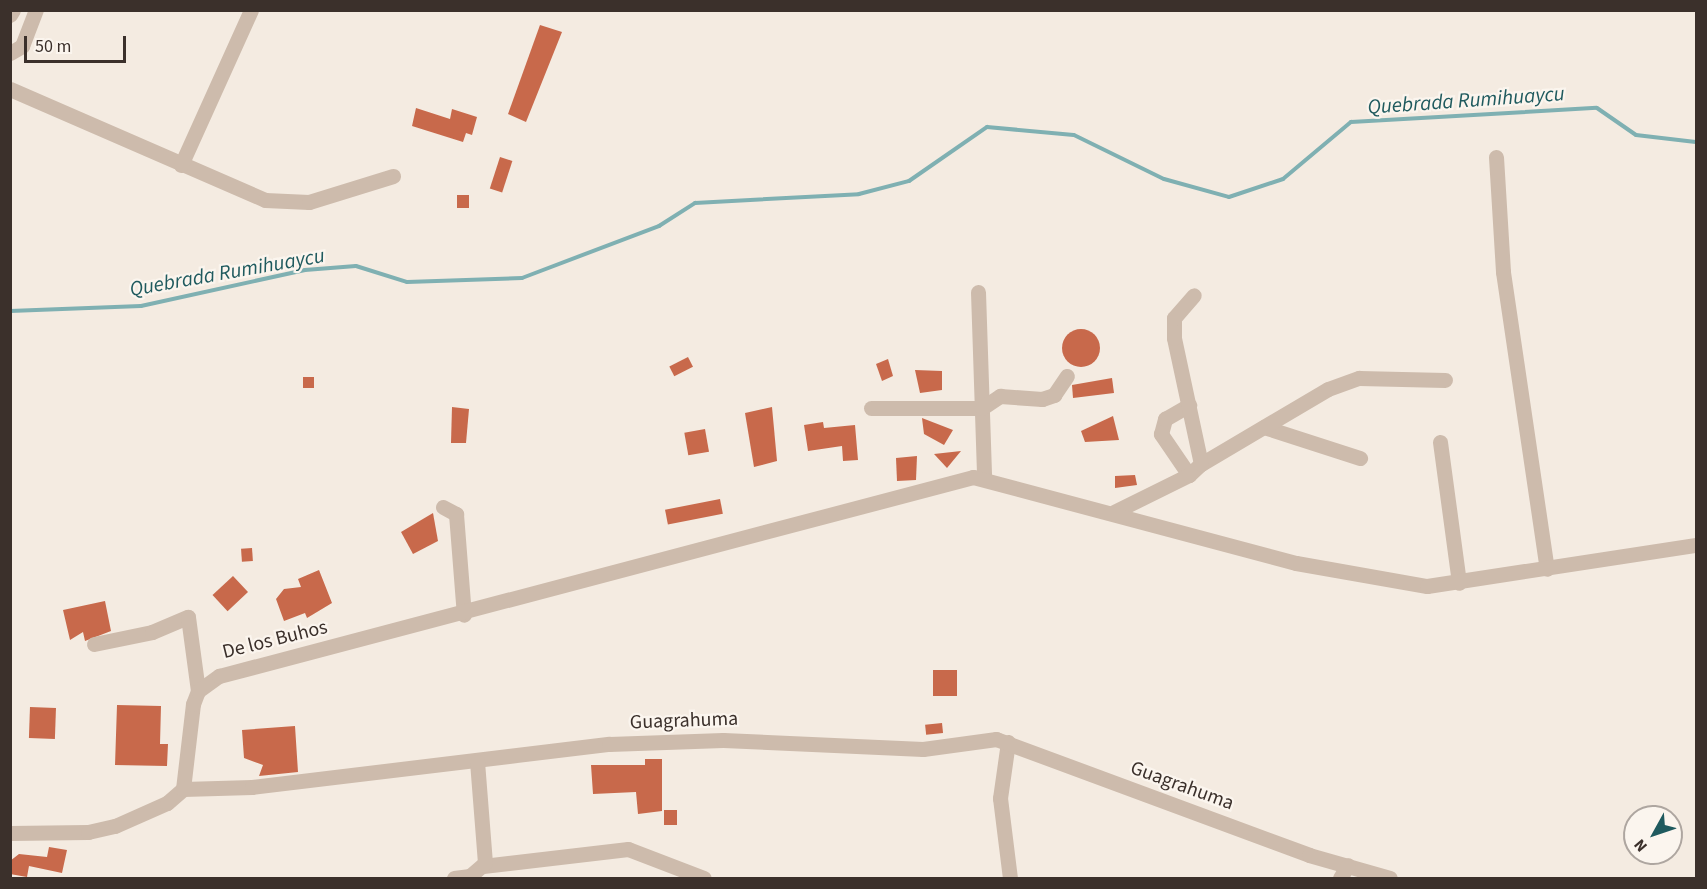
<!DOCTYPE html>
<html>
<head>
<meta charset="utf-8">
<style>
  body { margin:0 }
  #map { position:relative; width:1707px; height:889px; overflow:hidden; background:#f4ebe1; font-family:"Source Sans 3",sans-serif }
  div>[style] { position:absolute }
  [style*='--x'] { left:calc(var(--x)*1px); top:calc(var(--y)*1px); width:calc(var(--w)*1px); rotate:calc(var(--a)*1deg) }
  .stream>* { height:4px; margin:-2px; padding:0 2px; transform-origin:2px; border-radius:2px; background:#7fb0b2 }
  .building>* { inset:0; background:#c8694b; transform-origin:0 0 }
  .round { border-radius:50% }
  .minor>* { height:15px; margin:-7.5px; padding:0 7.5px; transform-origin:7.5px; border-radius:7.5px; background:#cdbbac }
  span { translate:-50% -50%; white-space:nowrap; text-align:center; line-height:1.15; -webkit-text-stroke:4.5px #fbf5ee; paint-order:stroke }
  .street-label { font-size:20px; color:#3b302b }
  .water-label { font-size:21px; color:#1f5a5e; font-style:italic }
  .frame { position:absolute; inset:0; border:12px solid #3b302b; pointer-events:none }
  .north { position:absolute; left:1623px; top:805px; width:60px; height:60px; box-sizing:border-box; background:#fbf5ee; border:2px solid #aea6a0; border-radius:50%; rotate:230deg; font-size:16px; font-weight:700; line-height:24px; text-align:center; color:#3b302b }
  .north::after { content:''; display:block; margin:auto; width:21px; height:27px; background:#1f5a5e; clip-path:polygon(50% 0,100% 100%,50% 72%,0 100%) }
  .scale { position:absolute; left:24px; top:36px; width:102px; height:27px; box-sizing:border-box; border:3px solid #3b302b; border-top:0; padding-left:8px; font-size:18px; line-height:21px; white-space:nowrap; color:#3b302b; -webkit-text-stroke:4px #fbf5ee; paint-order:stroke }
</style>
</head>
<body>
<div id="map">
  <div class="stream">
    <i style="--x:10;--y:311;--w:131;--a:-2.2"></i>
    <i style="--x:141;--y:306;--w:168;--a:-12.4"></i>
    <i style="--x:305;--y:270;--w:51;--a:-4.5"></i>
    <i style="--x:356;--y:266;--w:53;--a:17.4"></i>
    <i style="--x:407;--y:282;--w:115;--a:-2"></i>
    <i style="--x:522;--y:278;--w:147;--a:-20.8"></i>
    <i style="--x:659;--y:226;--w:43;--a:-32.6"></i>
    <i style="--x:695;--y:203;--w:164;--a:-3.1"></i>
    <i style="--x:859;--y:194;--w:52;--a:-14.6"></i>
    <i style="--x:909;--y:181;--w:95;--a:-34.7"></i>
    <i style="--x:987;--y:127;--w:87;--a:5.3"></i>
    <i style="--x:1074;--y:135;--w:100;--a:26.1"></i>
    <i style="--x:1164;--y:179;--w:67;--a:15.5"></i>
    <i style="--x:1229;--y:197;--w:57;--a:-18.4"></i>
    <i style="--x:1283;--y:179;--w:89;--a:-40"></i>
    <i style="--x:1351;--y:122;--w:246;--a:-3.3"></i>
    <i style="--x:1597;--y:108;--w:47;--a:34.7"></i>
    <i style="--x:1636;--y:135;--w:60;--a:6.7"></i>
  </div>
  <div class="building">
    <i style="clip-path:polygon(540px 25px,562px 32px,526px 122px,508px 114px)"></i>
    <i style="clip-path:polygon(416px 108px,450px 119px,452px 109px,477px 117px,472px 135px,466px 133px,463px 142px,412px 126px)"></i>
    <i style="left:500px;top:157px;width:13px;height:33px;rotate:18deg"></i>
    <i style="left:457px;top:195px;width:12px;height:13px"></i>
    <i class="round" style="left:1062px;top:329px;width:38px;height:38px"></i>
    <i style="left:688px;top:357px;width:11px;height:21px;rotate:63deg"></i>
    <i style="clip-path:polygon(888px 359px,893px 376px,882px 381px,876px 364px)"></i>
    <i style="clip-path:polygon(915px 370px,942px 371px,942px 390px,920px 393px)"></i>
    <i style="left:303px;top:377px;width:11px;height:11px"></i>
    <i style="clip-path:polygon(1112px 378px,1114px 393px,1073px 398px,1072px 385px)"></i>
    <i style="clip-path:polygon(452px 407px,469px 409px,466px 443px,451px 443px)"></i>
    <i style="clip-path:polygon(772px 407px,777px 461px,754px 467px,745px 413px)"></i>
    <i style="clip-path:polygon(1113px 416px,1119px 440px,1085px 442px,1081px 431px)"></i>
    <i style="clip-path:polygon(922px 418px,953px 430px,944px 445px,924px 434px)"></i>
    <i style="clip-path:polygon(823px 422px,824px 428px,855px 425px,858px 460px,843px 461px,842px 446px,808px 451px,804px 425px)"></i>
    <i style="left:705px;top:429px;width:23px;height:21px;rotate:80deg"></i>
    <i style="clip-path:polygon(961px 451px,947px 468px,934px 454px)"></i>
    <i style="clip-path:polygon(917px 456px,916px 480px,897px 481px,896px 458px)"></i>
    <i style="clip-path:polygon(1135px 475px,1137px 485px,1115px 488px,1115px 476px)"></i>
    <i style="left:720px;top:499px;width:15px;height:56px;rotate:79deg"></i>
    <i style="clip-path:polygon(433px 513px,438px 541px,413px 554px,401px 532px)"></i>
    <i style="left:252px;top:548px;width:13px;height:11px;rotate:86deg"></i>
    <i style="clip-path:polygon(319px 570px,332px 603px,307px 618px,305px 613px,284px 621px,276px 599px,284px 589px,301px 587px,298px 579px)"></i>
    <i style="left:233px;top:576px;width:22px;height:28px;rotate:47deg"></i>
    <i style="clip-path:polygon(105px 601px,111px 631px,85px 641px,83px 632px,70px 640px,63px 610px)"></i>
    <i style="left:933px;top:670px;width:24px;height:26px"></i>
    <i style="clip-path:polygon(117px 705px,161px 706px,160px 744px,168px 744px,167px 766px,115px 765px)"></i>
    <i style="left:30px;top:707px;width:26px;height:31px;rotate:2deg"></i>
    <i style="left:942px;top:723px;width:10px;height:17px;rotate:84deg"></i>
    <i style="clip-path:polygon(295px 726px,298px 772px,259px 776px,263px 765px,244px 758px,242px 730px)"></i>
    <i style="clip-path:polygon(645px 759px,662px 759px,662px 811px,638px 814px,636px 792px,593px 794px,591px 765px,645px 765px)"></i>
    <i style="left:677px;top:810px;width:15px;height:13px;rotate:90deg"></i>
    <i style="clip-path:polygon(49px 847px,67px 850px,62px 873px,29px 866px,27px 877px,10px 874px,10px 861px,19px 854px,47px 857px)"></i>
  </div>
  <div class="minor">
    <i style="--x:10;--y:15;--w:6;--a:-59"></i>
    <i style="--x:10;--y:53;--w:14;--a:-30"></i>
    <i style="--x:22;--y:46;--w:39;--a:-69"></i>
    <i style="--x:10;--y:89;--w:278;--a:23.5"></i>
    <i style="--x:265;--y:200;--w:44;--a:2.6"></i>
    <i style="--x:309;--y:202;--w:88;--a:-17.2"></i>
    <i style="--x:1496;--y:157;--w:115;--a:86.5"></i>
    <i style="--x:1503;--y:272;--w:300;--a:81.6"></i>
    <i style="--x:181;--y:165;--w:170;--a:-65.7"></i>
    <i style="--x:978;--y:292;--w:185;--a:88.1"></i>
    <i style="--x:871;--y:408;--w:111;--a:0"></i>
    <i style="--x:982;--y:408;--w:22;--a:-34"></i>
    <i style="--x:1000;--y:396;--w:42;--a:4.1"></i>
    <i style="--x:1042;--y:399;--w:13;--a:-18"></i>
    <i style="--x:1054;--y:395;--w:23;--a:-56"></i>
    <i style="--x:1264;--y:427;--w:101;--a:17.9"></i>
    <i style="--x:1440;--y:442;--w:142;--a:82.3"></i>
    <i style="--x:1201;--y:464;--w:147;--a:-30.6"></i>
    <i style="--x:1328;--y:389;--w:33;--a:-20"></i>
    <i style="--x:1359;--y:378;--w:86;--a:1.3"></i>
    <i style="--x:1189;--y:475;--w:50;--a:-124.3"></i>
    <i style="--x:1161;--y:434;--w:16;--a:-75"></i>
    <i style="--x:1165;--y:419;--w:28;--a:-30"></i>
    <i style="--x:443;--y:507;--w:15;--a:28"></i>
    <i style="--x:456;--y:514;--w:101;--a:85.5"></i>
    <i style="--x:1114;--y:512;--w:84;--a:-26.3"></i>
    <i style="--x:1189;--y:475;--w:16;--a:-43"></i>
    <i style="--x:1201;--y:464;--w:129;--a:-102.1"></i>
    <i style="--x:1174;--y:338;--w:20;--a:-90"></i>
    <i style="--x:1174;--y:318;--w:30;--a:-49"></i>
    <i style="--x:94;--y:644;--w:59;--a:-11.7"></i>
    <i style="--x:152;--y:632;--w:39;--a:-23"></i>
    <i style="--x:188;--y:617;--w:75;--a:82.3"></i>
    <i style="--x:1008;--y:742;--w:57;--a:98.1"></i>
    <i style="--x:1000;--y:798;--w:81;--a:82.9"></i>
    <i style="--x:183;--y:789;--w:86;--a:-83.3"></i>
    <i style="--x:193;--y:704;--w:14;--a:-69"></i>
    <i style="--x:198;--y:691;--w:26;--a:-36"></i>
    <i style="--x:219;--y:676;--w:780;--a:-14.78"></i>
    <i style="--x:973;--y:477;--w:334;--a:14.9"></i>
    <i style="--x:1296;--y:563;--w:133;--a:10"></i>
    <i style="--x:1427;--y:586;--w:272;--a:-8.7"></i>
    <i style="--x:10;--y:833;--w:78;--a:-0.7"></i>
    <i style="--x:88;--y:832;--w:28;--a:-13"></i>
    <i style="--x:115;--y:826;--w:57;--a:-23.9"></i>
    <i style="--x:167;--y:803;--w:21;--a:-41"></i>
    <i style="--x:183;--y:789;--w:69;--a:-1.7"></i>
    <i style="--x:252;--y:787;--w:360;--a:-6.9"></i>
    <i style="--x:609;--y:744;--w:114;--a:-2"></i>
    <i style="--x:723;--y:740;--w:200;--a:2.6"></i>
    <i style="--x:923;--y:749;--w:74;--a:-7.8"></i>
    <i style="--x:996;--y:739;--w:334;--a:20.3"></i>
    <i style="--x:1309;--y:855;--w:84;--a:15.9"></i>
    <i style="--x:483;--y:866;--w:146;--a:-6.7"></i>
    <i style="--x:628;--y:849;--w:81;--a:20.9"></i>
    <i style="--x:454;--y:878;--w:16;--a:-7"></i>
    <i style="--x:470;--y:876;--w:20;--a:-41"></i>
    <i style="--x:485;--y:863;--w:101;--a:-94.5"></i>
    <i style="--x:1340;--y:878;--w:15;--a:-58"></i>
  </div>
  <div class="street-label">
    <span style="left:275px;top:640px;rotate:-14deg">De los Buhos</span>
    <span style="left:684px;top:721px;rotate:-2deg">Guagrahuma</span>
    <span style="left:1182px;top:786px;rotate:20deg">Guagrahuma</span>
  </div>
  <div class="water-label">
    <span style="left:1466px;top:100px;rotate:-4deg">Quebrada Rumihuaycu</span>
    <span style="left:227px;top:272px;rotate:-10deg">Quebrada Rumihuaycu</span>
  </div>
  <div class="frame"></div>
  <div class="north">N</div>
  <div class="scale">50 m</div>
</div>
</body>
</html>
